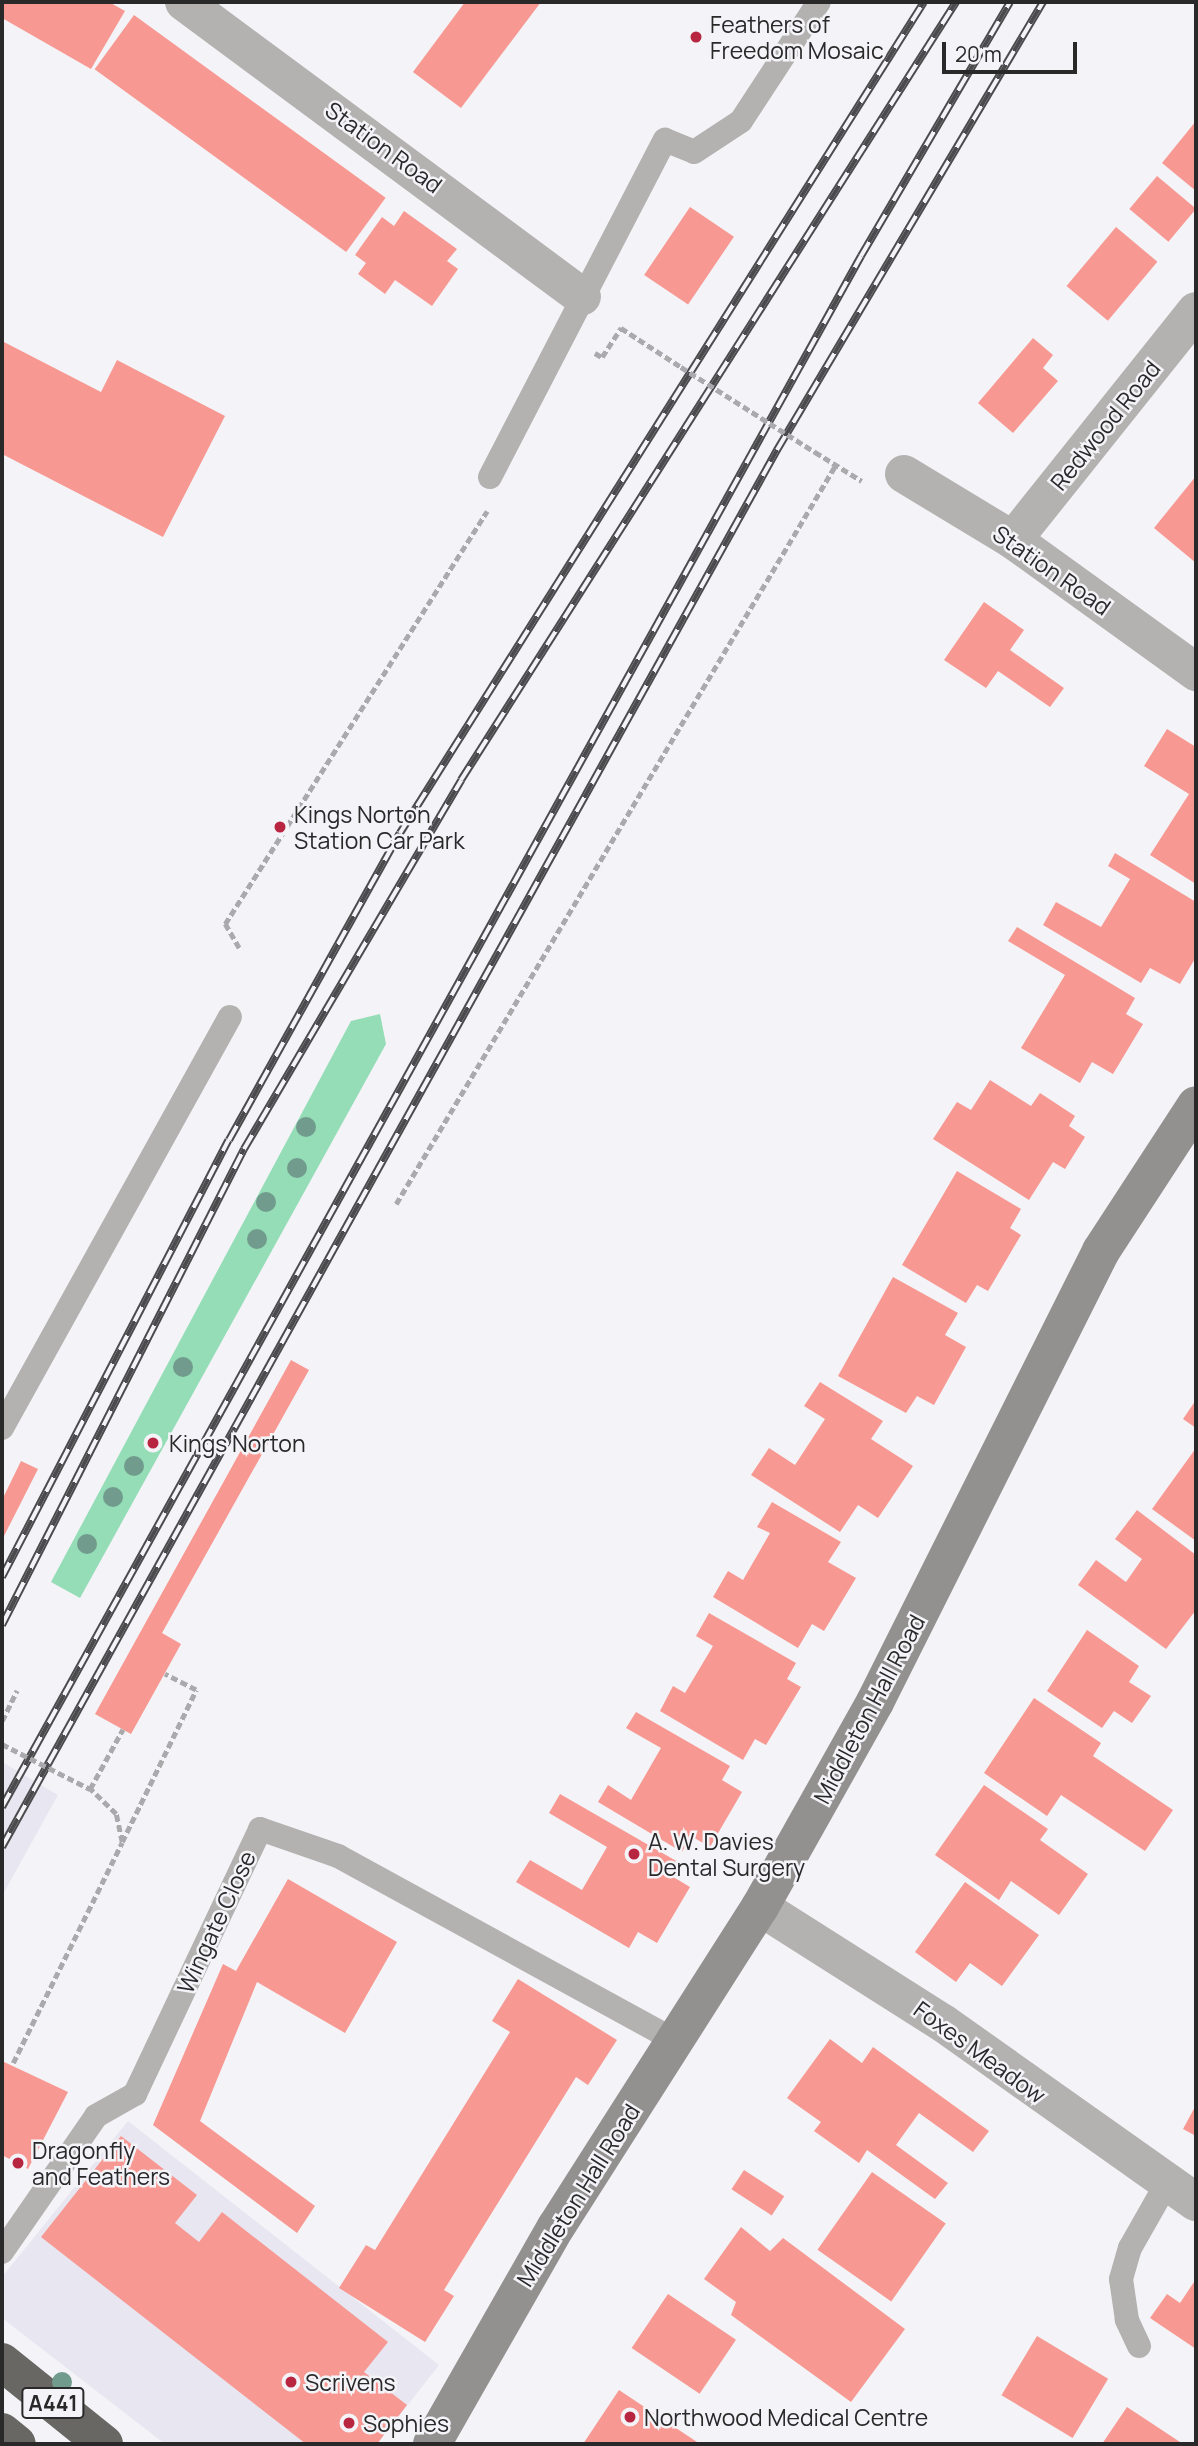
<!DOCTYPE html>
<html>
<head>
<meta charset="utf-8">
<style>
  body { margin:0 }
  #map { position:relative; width:1198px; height:2446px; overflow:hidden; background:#f4f3f7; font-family:Manrope,sans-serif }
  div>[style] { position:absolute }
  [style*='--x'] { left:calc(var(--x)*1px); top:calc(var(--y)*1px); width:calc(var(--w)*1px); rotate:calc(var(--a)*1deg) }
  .built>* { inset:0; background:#e7e6f1 }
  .green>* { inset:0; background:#94ddb7 }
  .building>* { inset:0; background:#f79992; transform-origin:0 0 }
  .path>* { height:4.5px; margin-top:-2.25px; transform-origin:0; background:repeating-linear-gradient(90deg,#aaa9ac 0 7px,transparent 0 10.5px) }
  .lane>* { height:24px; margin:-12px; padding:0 12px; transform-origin:12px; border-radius:12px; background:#b3b2b0 }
  .street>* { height:38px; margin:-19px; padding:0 19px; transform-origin:19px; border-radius:19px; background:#b3b2b0 }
  .secondary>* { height:38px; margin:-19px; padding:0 19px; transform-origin:19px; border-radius:19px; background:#939190 }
  .highway>* { height:38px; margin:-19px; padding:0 19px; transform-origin:19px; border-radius:19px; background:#696764 }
  .rail>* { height:8px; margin-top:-4px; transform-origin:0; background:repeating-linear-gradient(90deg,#f4f3f7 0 16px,#4b4b4d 0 32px); box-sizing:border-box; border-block:2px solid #4b4b4d }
  .path-bridge>* { height:4.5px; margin-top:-2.25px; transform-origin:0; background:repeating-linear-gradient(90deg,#aaa9ac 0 7px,transparent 0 10.5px) }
  .trees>* { width:20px; height:20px; margin:-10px; border-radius:50%; background:#719c8d }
  .dots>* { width:19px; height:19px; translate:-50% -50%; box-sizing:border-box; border:4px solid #f4f3f7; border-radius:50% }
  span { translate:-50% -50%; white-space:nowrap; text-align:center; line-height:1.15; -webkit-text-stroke:5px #f4f3f7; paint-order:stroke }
  .shield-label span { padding:2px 5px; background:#f4f3f7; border:2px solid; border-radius:5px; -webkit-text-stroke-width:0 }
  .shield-label { font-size:21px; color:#29292a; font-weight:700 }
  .poi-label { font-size:23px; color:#29292a }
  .left { translate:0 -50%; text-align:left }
  .street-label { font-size:23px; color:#29292a }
  .frame { position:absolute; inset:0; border:4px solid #29292a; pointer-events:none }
  .scale { position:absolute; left:942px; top:42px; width:135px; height:32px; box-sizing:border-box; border:4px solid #29292a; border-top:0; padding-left:9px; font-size:21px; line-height:24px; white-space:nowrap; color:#29292a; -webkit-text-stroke:5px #f4f3f7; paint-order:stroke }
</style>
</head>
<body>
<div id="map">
  <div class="built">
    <i style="clip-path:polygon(2px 1762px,58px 1795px,2px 1896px)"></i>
    <i style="clip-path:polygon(128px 2121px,439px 2365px,377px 2444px,165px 2444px,2px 2318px,2px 2277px)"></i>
  </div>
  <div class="green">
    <i style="clip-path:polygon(380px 1014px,386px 1044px,80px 1598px,51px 1582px,351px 1021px)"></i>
  </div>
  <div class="building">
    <i style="clip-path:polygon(2px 2px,109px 2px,125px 11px,91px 69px,2px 18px)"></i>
    <i style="clip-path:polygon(465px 2px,541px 2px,461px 108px,413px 72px)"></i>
    <i style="left:134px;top:15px;width:311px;height:67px;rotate:36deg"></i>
    <i style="clip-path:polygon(1196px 121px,1196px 191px,1162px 163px)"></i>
    <i style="left:1157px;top:176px;width:51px;height:43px;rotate:40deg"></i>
    <i style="left:690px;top:207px;width:53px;height:82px;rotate:34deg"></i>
    <i style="clip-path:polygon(404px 211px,457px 249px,447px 261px,458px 269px,432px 306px,395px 280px,385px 294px,358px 274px,366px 263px,355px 255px,382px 217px,394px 226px)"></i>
    <i style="left:1116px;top:227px;width:54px;height:77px;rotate:40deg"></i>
    <i style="clip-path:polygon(1033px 338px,1053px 355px,1043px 368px,1058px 381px,1013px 433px,978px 403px)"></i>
    <i style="clip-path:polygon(2px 341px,101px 392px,117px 360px,225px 416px,163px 537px,2px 454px)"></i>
    <i style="clip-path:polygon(1196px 476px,1196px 563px,1154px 528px)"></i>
    <i style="clip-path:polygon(984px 602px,1024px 630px,1010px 650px,1064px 688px,1050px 707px,998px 671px,986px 688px,944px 660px)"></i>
    <i style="clip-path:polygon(1167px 729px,1196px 747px,1196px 884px,1150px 855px,1189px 794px,1144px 766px)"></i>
    <i style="clip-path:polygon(1115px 853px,1196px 902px,1196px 957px,1180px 984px,1150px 968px,1141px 983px,1043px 925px,1056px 902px,1101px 927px,1130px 879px,1108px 866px)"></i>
    <i style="clip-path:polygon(1017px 927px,1135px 998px,1126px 1014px,1143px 1024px,1113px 1074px,1092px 1062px,1080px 1083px,1021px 1048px,1065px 975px,1008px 941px)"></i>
    <i style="clip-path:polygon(990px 1080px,1031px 1106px,1040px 1093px,1075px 1116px,1069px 1126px,1085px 1137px,1065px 1169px,1053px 1162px,1029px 1200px,933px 1139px,957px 1102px,971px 1110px)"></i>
    <i style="clip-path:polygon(957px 1171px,1021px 1209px,1010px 1228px,1021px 1235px,988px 1291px,977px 1285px,966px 1303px,902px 1265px)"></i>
    <i style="clip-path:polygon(893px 1277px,958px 1313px,945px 1335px,966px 1347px,934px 1405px,917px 1396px,906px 1413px,838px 1376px)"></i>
    <i style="clip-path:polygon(291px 1360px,309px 1370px,162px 1633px,181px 1644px,131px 1734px,95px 1714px)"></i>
    <i style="clip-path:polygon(820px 1382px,883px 1421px,871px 1439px,913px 1466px,878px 1518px,858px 1505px,840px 1532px,751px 1475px,769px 1448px,795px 1465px,825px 1419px,804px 1406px)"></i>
    <i style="clip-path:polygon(1196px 1400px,1196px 1428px,1183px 1419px)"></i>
    <i style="clip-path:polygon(1196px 1448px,1196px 1541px,1152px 1509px)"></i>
    <i style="clip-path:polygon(21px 1461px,38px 1469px,2px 1540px,2px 1500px)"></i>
    <i style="clip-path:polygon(772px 1502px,841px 1542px,828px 1562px,856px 1578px,824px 1631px,812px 1624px,798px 1648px,713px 1597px,728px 1571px,743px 1580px,770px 1533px,757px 1527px)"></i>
    <i style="clip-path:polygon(1137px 1510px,1196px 1555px,1196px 1610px,1166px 1649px,1078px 1585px,1096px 1560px,1126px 1582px,1142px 1559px,1115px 1539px)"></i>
    <i style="clip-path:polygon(709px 1613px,796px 1663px,787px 1679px,801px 1687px,766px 1745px,755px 1739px,743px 1760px,660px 1711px,673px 1686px,685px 1693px,713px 1646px,696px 1636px)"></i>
    <i style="clip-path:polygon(1087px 1630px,1139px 1666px,1129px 1682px,1151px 1696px,1132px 1723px,1114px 1711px,1102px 1728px,1047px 1691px)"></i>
    <i style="clip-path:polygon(1034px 1698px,1101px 1743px,1093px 1756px,1173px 1810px,1145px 1851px,1061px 1795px,1047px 1816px,984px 1773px)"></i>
    <i style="clip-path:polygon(636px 1712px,730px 1766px,722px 1780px,742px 1792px,710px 1847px,691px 1836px,682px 1852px,598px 1802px,608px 1785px,631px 1800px,661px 1748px,626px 1728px)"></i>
    <i style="clip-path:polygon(984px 1785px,1048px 1829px,1040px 1840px,1088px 1874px,1059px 1915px,1011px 1881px,999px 1900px,935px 1855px)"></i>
    <i style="clip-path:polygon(560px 1794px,678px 1862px,670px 1875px,690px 1887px,657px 1943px,638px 1932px,629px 1948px,516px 1882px,530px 1860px,582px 1890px,607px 1847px,549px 1813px)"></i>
    <i style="clip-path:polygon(288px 1879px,397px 1942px,345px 2033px,257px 1982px,200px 2121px,315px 2206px,297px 2233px,153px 2125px,223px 1964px,236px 1971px)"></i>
    <i style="clip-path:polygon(965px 1882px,1039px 1935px,1002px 1986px,970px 1963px,956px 1982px,915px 1952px)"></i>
    <i style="clip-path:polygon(518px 1979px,617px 2040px,588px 2085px,576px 2077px,444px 2290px,454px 2296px,425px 2342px,339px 2288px,366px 2245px,375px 2250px,510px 2032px,492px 2021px)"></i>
    <i style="clip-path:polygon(830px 2039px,862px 2063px,873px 2047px,989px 2131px,973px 2152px,919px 2113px,896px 2145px,948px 2183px,935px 2199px,867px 2150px,859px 2163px,814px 2131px,821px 2122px,787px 2098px)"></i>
    <i style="clip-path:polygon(2px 2061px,68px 2092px,28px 2169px,2px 2155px)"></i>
    <i style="clip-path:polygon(1196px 2105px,1196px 2136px,1183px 2129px)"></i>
    <i style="clip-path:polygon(121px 2136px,197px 2195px,175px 2223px,199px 2242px,222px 2212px,388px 2342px,364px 2372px,407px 2405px,377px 2444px,306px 2444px,41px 2237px)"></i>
    <i style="left:744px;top:2170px;width:48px;height:23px;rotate:33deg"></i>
    <i style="left:872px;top:2172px;width:90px;height:95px;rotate:35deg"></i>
    <i style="clip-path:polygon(741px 2227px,770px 2251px,783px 2238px,905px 2329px,851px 2402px,731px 2315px,736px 2302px,704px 2279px)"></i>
    <i style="clip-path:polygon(1196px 2279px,1196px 2349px,1150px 2318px,1167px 2294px,1180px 2303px)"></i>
    <i style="left:668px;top:2294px;width:82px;height:65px;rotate:34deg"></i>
    <i style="left:1037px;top:2336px;width:83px;height:69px;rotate:31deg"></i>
    <i style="clip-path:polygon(619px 2390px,700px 2444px,583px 2444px)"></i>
    <i style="clip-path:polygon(1127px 2407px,1183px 2444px,1102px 2444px)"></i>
  </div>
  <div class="path">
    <i style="--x:595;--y:353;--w:8;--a:30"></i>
    <i style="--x:602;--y:357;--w:35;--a:-57"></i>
    <i style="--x:621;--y:328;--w:72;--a:33"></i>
    <i style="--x:815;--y:452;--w:55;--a:31.7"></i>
    <i style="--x:239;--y:948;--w:28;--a:-120"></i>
    <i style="--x:225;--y:924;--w:489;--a:-57.6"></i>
    <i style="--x:396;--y:1204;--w:859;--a:-59.25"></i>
    <i style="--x:2;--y:1721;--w:34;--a:-64"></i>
    <i style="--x:122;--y:1842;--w:169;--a:-64"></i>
    <i style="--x:196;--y:1690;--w:35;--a:-153"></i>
    <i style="--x:13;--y:2063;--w:246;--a:-63.7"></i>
    <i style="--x:122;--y:1842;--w:29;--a:-102"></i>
    <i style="--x:116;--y:1814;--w:36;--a:-136"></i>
    <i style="--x:90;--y:1789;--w:68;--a:-61.2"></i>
  </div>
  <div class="lane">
    <i style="--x:490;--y:477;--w:380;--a:-62.6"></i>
    <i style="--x:665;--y:140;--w:31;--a:22"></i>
    <i style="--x:694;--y:152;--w:56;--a:-33.4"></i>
    <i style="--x:741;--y:121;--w:142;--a:-56.8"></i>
    <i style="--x:2;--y:1428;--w:470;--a:-61"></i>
    <i style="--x:2;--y:2252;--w:165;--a:-55.3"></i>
    <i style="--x:96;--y:2116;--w:45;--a:-29.4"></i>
    <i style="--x:135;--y:2094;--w:293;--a:-64.7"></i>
    <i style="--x:260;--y:1829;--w:83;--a:19.1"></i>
    <i style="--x:338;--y:1856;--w:383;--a:28.7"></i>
    <i style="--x:1139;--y:2346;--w:29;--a:-115"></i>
    <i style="--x:1127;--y:2320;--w:41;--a:-98.3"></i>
    <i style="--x:1121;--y:2279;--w:32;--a:-74"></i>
    <i style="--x:1130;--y:2248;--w:75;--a:-60.4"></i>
  </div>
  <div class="street">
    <i style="--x:184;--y:2;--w:495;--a:36.5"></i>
    <i style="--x:904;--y:474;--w:127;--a:31.2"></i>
    <i style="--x:1013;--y:540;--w:226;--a:35.8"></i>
    <i style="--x:1013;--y:540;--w:293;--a:-51.4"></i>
    <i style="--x:760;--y:1907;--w:217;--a:32.4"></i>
    <i style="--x:943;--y:2023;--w:310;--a:35.3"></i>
  </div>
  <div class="secondary">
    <i style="--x:432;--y:2444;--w:250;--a:-60.3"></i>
    <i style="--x:556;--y:2227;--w:379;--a:-57.5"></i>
    <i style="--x:760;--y:1907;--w:235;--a:-60.7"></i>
    <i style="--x:875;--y:1702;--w:504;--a:-63.38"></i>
    <i style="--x:1101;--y:1251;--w:174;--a:-56.9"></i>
  </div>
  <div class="highway">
    <i style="--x:2;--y:2362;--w:131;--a:38.8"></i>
    <i style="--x:2;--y:2432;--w:19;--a:39"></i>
  </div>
  <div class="rail">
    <i style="--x:2;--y:1577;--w:492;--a:-62.6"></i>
    <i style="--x:229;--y:1140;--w:351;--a:-60.9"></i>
    <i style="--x:400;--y:833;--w:982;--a:-57.77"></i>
    <i style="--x:2;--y:1625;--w:534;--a:-63.05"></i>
    <i style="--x:244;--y:1149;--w:428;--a:-59.5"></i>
    <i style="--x:461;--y:780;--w:922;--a:-57.53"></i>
    <i style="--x:2;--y:1807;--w:1773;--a:-61.02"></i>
    <i style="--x:861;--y:256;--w:294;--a:-59.6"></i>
    <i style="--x:2;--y:1847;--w:1598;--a:-60.98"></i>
    <i style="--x:777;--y:450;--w:521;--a:-59.3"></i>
  </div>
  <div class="path-bridge">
    <i style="--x:681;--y:367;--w:159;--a:32.4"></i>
    <i style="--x:2;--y:1744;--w:99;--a:27.1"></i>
  </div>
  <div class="trees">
    <i style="left:306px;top:1127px"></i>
    <i style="left:297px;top:1168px"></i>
    <i style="left:266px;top:1202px"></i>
    <i style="left:257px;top:1239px"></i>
    <i style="left:183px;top:1367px"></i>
    <i style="left:134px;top:1466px"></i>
    <i style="left:113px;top:1497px"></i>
    <i style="left:87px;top:1544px"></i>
    <i style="left:62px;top:2382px"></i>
  </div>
  <div class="dots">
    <i style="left:696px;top:37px;background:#b72540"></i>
    <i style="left:280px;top:827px;background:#b72540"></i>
    <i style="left:153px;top:1443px;background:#b72540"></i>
    <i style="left:634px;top:1854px;background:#b72540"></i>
    <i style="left:18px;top:2163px;background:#b72540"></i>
    <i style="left:291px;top:2382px;background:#b72540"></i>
    <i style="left:630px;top:2417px;background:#b72540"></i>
    <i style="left:349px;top:2423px;background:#b72540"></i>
  </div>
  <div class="shield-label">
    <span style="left:53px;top:2403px">A441</span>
  </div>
  <div class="poi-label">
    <span class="left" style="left:710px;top:37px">Feathers of<br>Freedom Mosaic</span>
    <span class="left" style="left:294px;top:827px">Kings Norton<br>Station Car Park</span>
    <span class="left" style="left:169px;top:1443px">Kings Norton</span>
    <span class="left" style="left:648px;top:1854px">A. W. Davies<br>Dental Surgery</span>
    <span class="left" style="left:32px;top:2163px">Dragonfly<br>and Feathers</span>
    <span class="left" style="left:305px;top:2382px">Scrivens</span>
    <span class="left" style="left:644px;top:2417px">Northwood Medical Centre</span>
    <span class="left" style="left:363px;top:2423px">Sophies</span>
  </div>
  <div class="street-label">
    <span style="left:384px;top:147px;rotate:36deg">Station Road</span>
    <span style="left:1105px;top:425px;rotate:-51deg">Redwood Road</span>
    <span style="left:1052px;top:570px;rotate:35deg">Station Road</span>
    <span style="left:869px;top:1709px;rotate:-62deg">Middleton Hall Road</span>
    <span style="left:216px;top:1922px;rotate:-65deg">Wingate Close</span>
    <span style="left:980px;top:2052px;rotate:36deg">Foxes Meadow</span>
    <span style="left:578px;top:2195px;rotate:-58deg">Middleton Hall Road</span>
  </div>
  <div class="frame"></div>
  <div class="scale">20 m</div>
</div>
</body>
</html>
